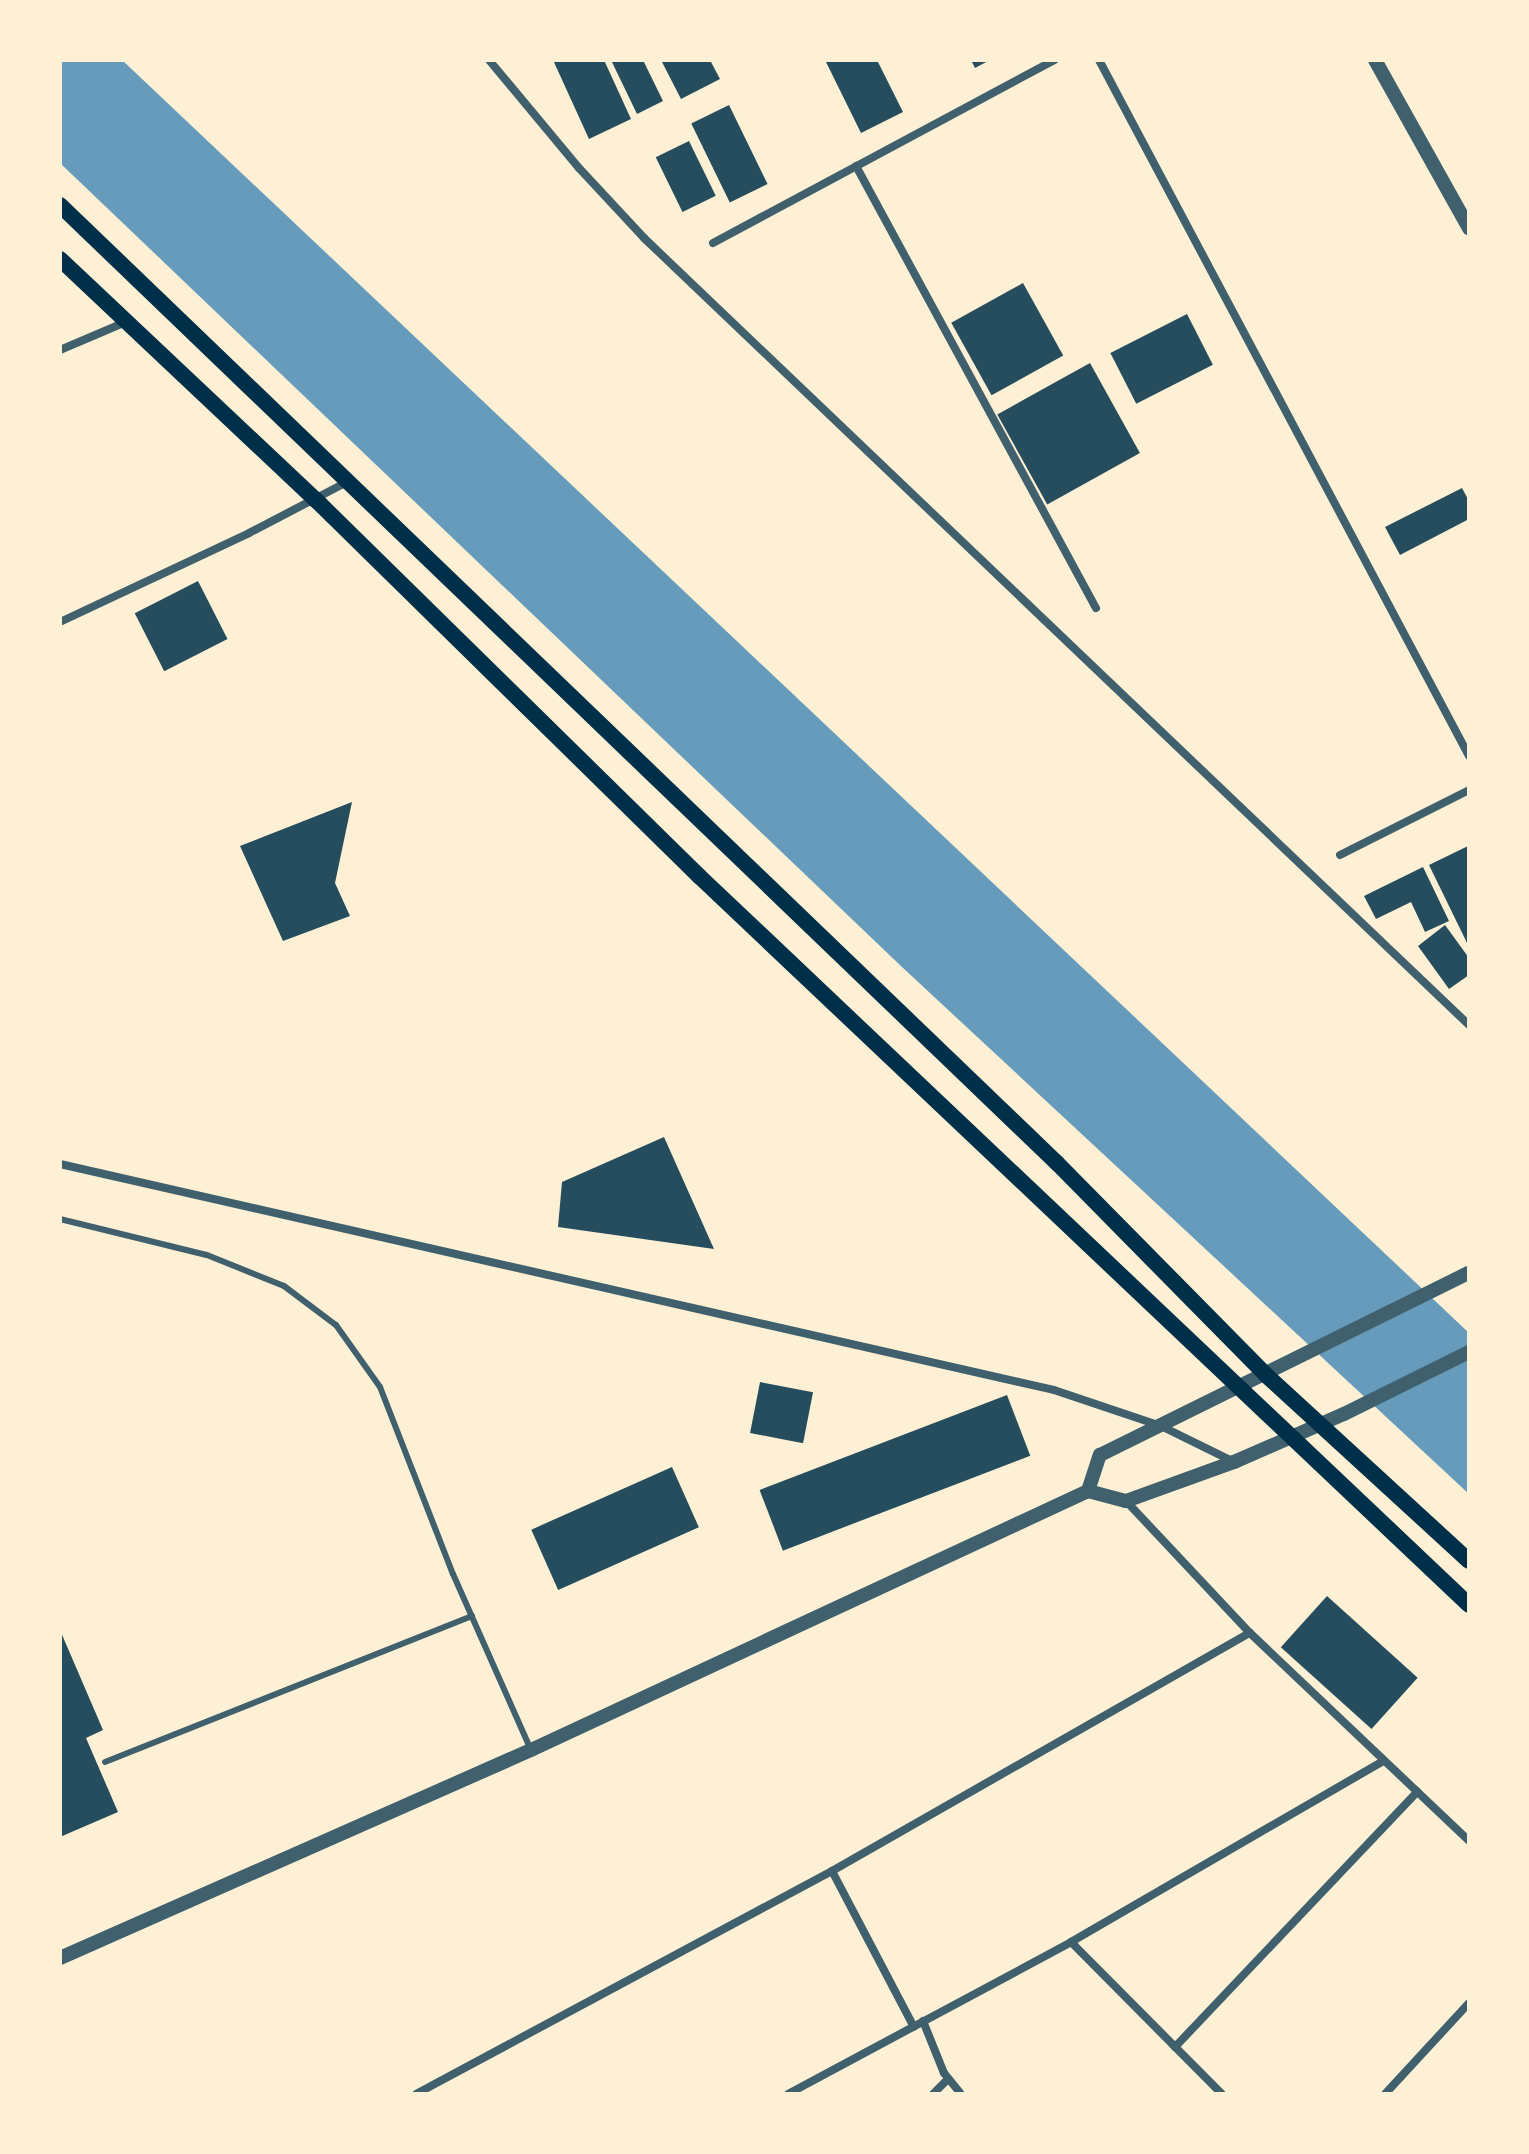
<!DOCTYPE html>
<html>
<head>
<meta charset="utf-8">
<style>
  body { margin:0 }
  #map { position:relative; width:1529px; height:2154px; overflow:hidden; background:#fdf0d5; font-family:"Golos Text",sans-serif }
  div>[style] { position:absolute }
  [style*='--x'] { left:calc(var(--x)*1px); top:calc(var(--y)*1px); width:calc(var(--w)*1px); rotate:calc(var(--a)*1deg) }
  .water>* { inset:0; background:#669bbc }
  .building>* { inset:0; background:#264d5e; transform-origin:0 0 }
  .service>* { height:6px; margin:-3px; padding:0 3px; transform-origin:3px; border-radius:3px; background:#3f606c }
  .minor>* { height:8px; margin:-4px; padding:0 4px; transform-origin:4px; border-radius:4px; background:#3f606c }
  .tertiary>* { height:14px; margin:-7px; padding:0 7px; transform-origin:7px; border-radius:7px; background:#3f606c }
  .secondary>* { height:16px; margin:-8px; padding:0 8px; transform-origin:8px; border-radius:8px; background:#003049 }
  span { translate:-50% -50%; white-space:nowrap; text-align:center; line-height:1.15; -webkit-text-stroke:8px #fdf0d5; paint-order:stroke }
  .frame { position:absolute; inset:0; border:62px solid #fdf0d5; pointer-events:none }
</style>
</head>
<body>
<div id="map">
  <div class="water">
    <i style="clip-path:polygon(60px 60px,122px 60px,1469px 1333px,1469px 1494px,902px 967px,60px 163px)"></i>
  </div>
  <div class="building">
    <i style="clip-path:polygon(553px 60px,604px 60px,631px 119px,589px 139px)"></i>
    <i style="clip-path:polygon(611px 60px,643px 60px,663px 101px,637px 114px)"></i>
    <i style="clip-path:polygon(661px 60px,710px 60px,720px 79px,681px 99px)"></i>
    <i style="clip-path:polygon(825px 60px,877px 60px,903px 112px,861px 133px)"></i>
    <i style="clip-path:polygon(971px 60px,990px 60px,975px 68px)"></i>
    <i style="left:729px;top:105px;width:88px;height:42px;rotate:64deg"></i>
    <i style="left:689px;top:141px;width:61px;height:37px;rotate:64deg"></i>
    <i style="left:1023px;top:283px;width:83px;height:82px;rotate:61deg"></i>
    <i style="left:1187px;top:314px;width:57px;height:86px;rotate:63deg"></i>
    <i style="left:1090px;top:363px;width:103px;height:106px;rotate:61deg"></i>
    <i style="clip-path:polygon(1462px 488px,1469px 501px,1469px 519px,1400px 555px,1385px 527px)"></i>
    <i style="left:198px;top:581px;width:65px;height:71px;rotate:63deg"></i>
    <i style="clip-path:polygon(352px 802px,335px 883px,350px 916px,283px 941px,240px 846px)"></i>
    <i style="clip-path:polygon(1468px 846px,1469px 849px,1469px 947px,1429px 865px)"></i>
    <i style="clip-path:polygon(1423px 867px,1449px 921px,1425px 932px,1411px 902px,1376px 919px,1364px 896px)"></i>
    <i style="clip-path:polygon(1445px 925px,1469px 958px,1469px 975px,1449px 989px,1418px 946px)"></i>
    <i style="clip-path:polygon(664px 1137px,714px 1249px,558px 1227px,562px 1182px)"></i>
    <i style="left:760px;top:1382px;width:54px;height:52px;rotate:11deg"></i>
    <i style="left:1007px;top:1395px;width:65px;height:265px;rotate:69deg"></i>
    <i style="left:672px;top:1467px;width:66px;height:154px;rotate:66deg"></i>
    <i style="left:1327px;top:1596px;width:122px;height:69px;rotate:42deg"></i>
    <i style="clip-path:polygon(60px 1630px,103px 1730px,86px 1738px,118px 1812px,60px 1837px)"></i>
  </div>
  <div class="service">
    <i style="--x:60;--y:1219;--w:151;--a:13.8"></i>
    <i style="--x:207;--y:1255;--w:83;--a:21.9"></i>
    <i style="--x:284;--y:1286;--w:65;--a:36.9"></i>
    <i style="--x:336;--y:1325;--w:76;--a:54.6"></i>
    <i style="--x:380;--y:1387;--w:201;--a:68.7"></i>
    <i style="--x:453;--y:1574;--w:193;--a:66.1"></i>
    <i style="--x:105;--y:1762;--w:395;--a:-21.7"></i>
  </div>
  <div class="minor">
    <i style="--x:489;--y:60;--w:141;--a:50.2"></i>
    <i style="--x:579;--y:168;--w:96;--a:47.1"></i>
    <i style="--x:644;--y:238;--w:1140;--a:43.65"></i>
    <i style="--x:1099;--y:60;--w:788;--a:62"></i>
    <i style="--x:856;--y:166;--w:503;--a:61.5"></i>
    <i style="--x:713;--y:243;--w:388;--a:-28.2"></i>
    <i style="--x:60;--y:350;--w:74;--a:-23.1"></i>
    <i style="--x:60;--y:622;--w:209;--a:-25.2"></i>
    <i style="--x:249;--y:533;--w:110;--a:-27.5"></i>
    <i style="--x:1340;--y:855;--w:144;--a:-26.7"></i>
    <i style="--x:60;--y:1164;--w:1019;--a:12.81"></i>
    <i style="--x:1054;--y:1390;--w:113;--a:18.6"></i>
    <i style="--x:1161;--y:1426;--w:79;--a:26.2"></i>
    <i style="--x:1126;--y:1501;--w:181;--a:46.8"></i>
    <i style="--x:1250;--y:1633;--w:302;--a:43.5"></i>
    <i style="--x:832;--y:1871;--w:176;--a:62.3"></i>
    <i style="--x:1071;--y:1942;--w:214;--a:45.2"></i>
    <i style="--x:923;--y:2021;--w:56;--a:68"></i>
    <i style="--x:944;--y:2073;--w:27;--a:51"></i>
    <i style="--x:1175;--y:2047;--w:352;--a:-46.5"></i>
    <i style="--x:416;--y:2094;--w:472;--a:-28.2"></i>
    <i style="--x:832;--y:1871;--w:481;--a:-29.7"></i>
    <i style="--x:788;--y:2094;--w:321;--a:-28.2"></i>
    <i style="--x:1071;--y:1942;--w:361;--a:-30.1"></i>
    <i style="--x:933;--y:2094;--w:21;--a:-45"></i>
    <i style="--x:1385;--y:2094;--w:124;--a:-47.3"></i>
  </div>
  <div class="tertiary">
    <i style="--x:1375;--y:60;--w:193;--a:60.8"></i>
    <i style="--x:1088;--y:1491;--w:38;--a:-72"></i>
    <i style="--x:1100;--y:1455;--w:411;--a:-26.3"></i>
    <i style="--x:60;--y:1958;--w:515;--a:-23.83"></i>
    <i style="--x:531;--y:1750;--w:614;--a:-24.94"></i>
    <i style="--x:1088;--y:1491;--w:39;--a:15"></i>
    <i style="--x:1126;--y:1501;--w:115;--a:-19.9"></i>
    <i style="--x:1234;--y:1462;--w:120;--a:-23.6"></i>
    <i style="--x:1344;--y:1414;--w:140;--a:-26.4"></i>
  </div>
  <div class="secondary">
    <i style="--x:60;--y:205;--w:1383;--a:43.86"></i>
    <i style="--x:1057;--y:1163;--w:298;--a:45.4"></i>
    <i style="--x:1266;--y:1375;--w:275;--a:42.5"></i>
    <i style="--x:60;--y:259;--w:352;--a:43.3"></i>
    <i style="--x:316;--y:500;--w:537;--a:44.47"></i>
    <i style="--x:699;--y:876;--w:1060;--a:43.43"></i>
  </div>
  <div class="frame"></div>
</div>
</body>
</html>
